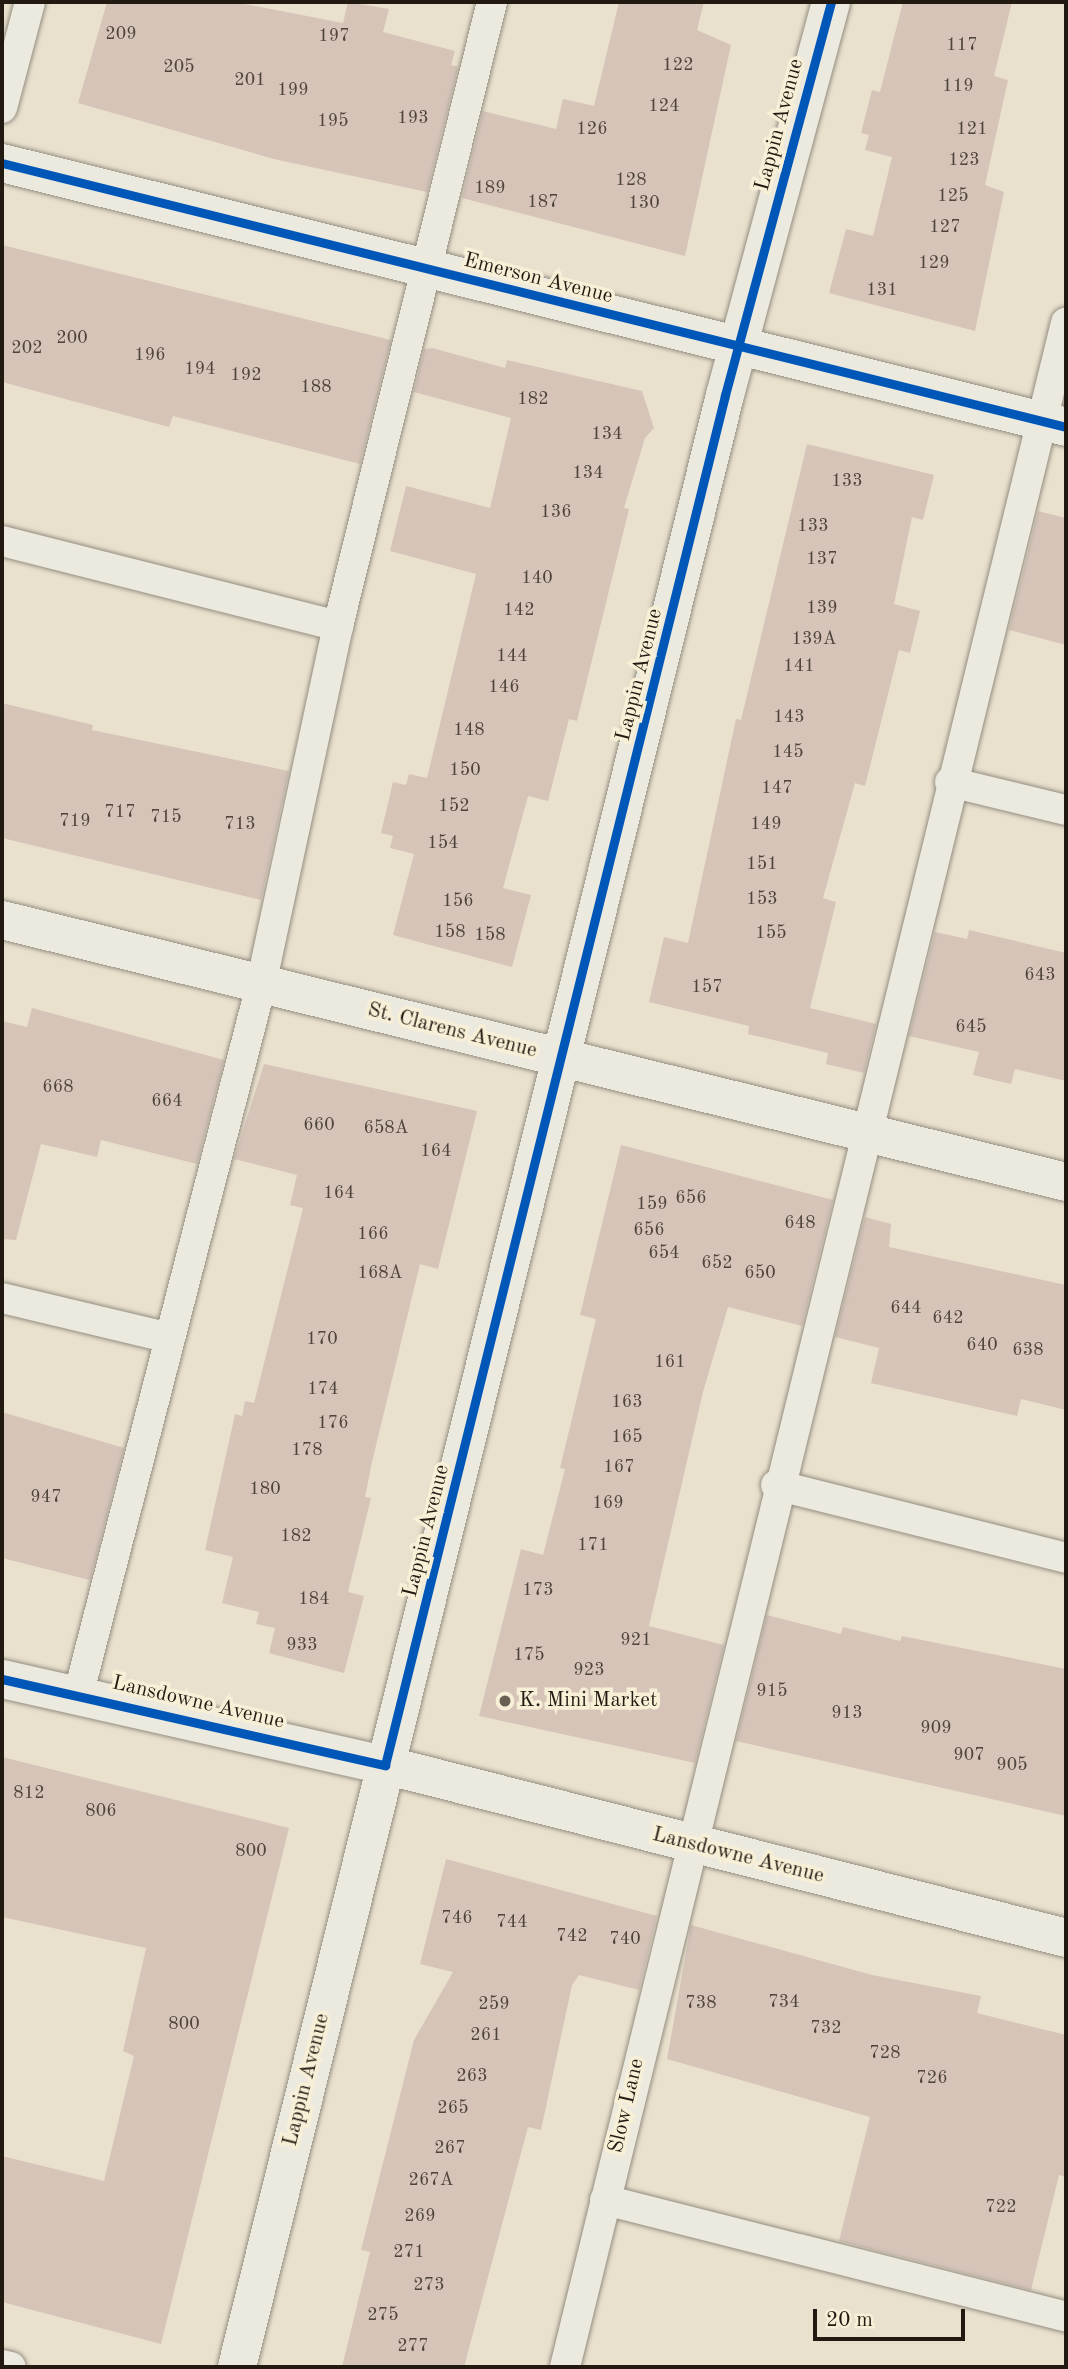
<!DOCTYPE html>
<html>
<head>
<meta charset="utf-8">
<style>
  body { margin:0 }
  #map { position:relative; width:1068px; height:2369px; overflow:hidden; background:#e9e1cd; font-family:"Old Standard TT",serif }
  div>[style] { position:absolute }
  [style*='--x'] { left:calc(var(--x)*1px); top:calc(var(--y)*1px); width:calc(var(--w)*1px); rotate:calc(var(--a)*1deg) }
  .building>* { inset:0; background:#d6c4b9 }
  .roads { filter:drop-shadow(0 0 2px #948e82) drop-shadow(0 0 2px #948e82) }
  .lane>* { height:30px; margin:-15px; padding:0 15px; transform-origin:15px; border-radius:15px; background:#ece9df }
  .street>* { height:38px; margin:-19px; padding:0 19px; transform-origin:19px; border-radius:19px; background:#ece9df }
  .secondary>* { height:38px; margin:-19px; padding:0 19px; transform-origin:19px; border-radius:19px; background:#ece9df }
  .cycleway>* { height:9px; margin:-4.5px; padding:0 4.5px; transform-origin:4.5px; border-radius:4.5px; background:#0057b8 }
  .dots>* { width:19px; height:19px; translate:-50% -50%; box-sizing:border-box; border:4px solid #f8efd7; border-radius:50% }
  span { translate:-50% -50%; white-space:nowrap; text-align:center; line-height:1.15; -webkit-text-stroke:7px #f8efd7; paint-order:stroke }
  .number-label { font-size:18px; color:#4f443b }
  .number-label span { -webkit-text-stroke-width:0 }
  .street-label { font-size:21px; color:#221a11 }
  .poi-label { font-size:21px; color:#221a11 }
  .left { translate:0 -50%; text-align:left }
  .frame { position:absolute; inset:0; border:4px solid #221a11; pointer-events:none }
  .scale { position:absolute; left:813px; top:2309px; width:152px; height:32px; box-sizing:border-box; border:4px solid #221a11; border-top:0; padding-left:9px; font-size:21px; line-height:24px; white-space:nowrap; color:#221a11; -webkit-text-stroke:5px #f8efd7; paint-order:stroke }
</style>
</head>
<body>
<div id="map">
  <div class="building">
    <i style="clip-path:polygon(107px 2px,234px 2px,343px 23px,348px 2px,389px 9px,383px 32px,455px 51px,451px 65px,458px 67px,427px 192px,274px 159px,78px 103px)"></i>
    <i style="clip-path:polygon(619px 2px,704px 2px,697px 30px,731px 45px,685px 256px,462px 198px,483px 111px,556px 129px,563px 99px,594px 106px)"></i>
    <i style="clip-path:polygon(903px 2px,1012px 2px,994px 76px,1008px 80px,985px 185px,1004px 192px,975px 331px,829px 293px,846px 229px,873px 236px,892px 157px,865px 150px,869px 135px,861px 133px,872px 90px,880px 92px)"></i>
    <i style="clip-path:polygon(2px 245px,391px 340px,360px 464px,173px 416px,169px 427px,2px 382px)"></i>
    <i style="clip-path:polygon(432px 348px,505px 368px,507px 360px,642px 391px,654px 428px,645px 438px,624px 508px,629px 509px,577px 721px,569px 719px,548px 801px,528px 796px,503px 888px,531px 895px,512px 967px,393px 935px,414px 854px,390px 848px,393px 836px,381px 833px,393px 782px,406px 785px,409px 774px,427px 778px,476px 574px,390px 551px,406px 486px,490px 508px,511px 418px,414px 392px,424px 349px)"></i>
    <i style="clip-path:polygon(807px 444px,934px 475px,923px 520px,912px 517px,894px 604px,920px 611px,910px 653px,899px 650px,865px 786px,855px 783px,823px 898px,836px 902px,810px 1008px,876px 1024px,864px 1073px,826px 1064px,828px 1053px,748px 1034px,749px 1026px,649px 1002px,664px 937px,688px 943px,736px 719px,741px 720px)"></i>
    <i style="clip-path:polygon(1038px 511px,1066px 518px,1066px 645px,1009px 630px)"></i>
    <i style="clip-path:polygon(2px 703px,93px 725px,92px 730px,289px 771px,261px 900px,2px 838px)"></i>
    <i style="clip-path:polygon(969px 930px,1066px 953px,1066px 1081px,1015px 1069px,1011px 1084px,973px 1075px,979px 1052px,909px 1036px,935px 932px,967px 939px)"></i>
    <i style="clip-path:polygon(32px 1008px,224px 1060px,197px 1164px,101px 1140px,97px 1157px,41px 1144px,16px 1240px,2px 1239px,2px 1021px,27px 1027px)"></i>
    <i style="clip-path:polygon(264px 1064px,477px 1111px,438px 1269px,420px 1264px,372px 1462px,365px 1497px,371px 1498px,348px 1592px,364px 1596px,344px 1673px,269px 1653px,275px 1628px,256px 1624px,259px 1612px,222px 1603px,233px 1557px,205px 1550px,235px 1414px,242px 1416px,245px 1401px,254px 1403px,303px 1208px,290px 1205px,297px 1175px,234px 1159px)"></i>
    <i style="clip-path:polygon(621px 1145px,833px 1200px,802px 1326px,728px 1307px,703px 1392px,649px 1626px,724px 1645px,695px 1763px,479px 1716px,521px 1549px,543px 1555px,565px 1469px,560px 1468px,596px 1319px,580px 1315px)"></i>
    <i style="clip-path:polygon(865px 1217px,891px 1224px,889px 1247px,1066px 1285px,1066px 1410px,1021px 1399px,1017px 1416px,871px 1383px,879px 1348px,835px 1337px)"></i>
    <i style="clip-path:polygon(2px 1412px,124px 1448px,90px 1580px,2px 1558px)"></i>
    <i style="clip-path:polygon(767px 1615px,841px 1634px,843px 1627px,900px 1641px,902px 1636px,1066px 1669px,1066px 1816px,736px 1741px)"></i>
    <i style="clip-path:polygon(2px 1757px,289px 1828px,161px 2344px,2px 2302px,2px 2156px,104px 2181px,134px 2056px,123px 2051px,146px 1948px,2px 1917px)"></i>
    <i style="clip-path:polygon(446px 1859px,657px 1916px,639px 1990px,579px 1975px,572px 1985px,541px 2130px,528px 2127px,464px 2367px,342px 2367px,370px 2252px,361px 2250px,414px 2040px,453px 1972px,420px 1964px)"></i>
    <i style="clip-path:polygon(691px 1925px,872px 1975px,981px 1996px,977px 2013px,1066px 2035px,1066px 2177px,1059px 2175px,1031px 2290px,839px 2241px,870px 2117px,667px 2059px)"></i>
  </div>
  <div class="roads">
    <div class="lane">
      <i style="--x:2;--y:108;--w:110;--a:-75.2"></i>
      <i style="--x:2;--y:541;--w:347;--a:14.2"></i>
      <i style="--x:950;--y:782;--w:119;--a:13.6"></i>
      <i style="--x:2;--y:1298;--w:169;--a:13.4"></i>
      <i style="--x:776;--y:1485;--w:299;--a:14.1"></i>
      <i style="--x:79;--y:1692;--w:730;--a:-75.56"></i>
      <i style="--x:261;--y:985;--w:367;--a:-77.9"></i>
      <i style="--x:338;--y:626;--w:643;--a:-76.14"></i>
      <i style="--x:605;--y:2200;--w:476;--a:14.2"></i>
      <i style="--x:2;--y:2365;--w:9;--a:13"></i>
      <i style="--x:565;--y:2367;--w:2105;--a:-76.23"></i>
    </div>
    <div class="street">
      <i style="--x:2;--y:163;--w:1096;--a:13.93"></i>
      <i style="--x:2;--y:920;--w:1096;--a:13.83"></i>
      <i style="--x:237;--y:2367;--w:2031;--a:-76.1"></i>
      <i style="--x:725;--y:395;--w:407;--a:-74.9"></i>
    </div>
    <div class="secondary">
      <i style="--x:2;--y:1679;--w:393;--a:12.7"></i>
      <i style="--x:385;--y:1765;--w:703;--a:14.25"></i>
    </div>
  </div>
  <div class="cycleway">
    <i style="--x:2;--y:163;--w:1096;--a:13.93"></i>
    <i style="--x:2;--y:1679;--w:393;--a:12.7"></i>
    <i style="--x:385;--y:1765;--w:1412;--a:-76.06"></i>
    <i style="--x:725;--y:395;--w:407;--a:-74.9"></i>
  </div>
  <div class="dots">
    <i style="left:505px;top:1701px;background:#686053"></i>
  </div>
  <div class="number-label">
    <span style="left:121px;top:34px">209</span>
    <span style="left:334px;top:36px">197</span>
    <span style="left:962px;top:45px">117</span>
    <span style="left:678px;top:65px">122</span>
    <span style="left:179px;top:67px">205</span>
    <span style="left:250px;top:80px">201</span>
    <span style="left:958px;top:86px">119</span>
    <span style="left:293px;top:90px">199</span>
    <span style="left:664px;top:106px">124</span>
    <span style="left:413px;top:118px">193</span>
    <span style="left:333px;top:121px">195</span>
    <span style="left:592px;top:129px">126</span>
    <span style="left:972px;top:129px">121</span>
    <span style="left:964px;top:160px">123</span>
    <span style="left:631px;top:180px">128</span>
    <span style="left:490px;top:188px">189</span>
    <span style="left:953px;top:196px">125</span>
    <span style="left:543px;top:202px">187</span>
    <span style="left:644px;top:203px">130</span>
    <span style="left:945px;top:227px">127</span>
    <span style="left:934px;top:263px">129</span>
    <span style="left:882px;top:290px">131</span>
    <span style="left:72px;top:338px">200</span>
    <span style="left:27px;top:348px">202</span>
    <span style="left:150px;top:355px">196</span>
    <span style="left:200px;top:369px">194</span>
    <span style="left:246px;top:375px">192</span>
    <span style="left:316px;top:387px">188</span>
    <span style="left:533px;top:399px">182</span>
    <span style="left:607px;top:434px">134</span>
    <span style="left:588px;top:473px">134</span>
    <span style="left:847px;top:481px">133</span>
    <span style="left:556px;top:512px">136</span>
    <span style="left:813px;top:526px">133</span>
    <span style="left:822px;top:559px">137</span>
    <span style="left:537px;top:578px">140</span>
    <span style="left:822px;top:608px">139</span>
    <span style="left:519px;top:610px">142</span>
    <span style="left:814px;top:639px">139A</span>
    <span style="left:512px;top:656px">144</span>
    <span style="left:799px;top:666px">141</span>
    <span style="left:504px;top:687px">146</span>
    <span style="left:789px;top:717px">143</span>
    <span style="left:469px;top:730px">148</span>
    <span style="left:788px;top:752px">145</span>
    <span style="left:465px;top:770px">150</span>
    <span style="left:777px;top:788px">147</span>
    <span style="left:454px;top:806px">152</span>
    <span style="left:120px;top:812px">717</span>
    <span style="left:166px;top:817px">715</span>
    <span style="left:75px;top:821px">719</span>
    <span style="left:240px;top:824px">713</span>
    <span style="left:766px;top:824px">149</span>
    <span style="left:443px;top:843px">154</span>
    <span style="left:762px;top:864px">151</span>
    <span style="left:762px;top:899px">153</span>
    <span style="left:458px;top:901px">156</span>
    <span style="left:450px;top:932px">158</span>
    <span style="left:771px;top:933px">155</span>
    <span style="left:490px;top:935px">158</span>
    <span style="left:1040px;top:975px">643</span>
    <span style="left:707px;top:987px">157</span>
    <span style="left:971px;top:1027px">645</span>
    <span style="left:58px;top:1087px">668</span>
    <span style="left:167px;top:1101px">664</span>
    <span style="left:319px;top:1125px">660</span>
    <span style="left:386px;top:1128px">658A</span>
    <span style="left:436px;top:1151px">164</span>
    <span style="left:339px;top:1193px">164</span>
    <span style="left:691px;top:1198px">656</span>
    <span style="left:652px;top:1204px">159</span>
    <span style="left:800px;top:1223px">648</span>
    <span style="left:649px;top:1230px">656</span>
    <span style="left:373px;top:1234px">166</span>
    <span style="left:664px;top:1253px">654</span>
    <span style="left:717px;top:1263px">652</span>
    <span style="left:380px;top:1273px">168A</span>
    <span style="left:760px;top:1273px">650</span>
    <span style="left:906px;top:1308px">644</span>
    <span style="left:948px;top:1318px">642</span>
    <span style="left:322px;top:1339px">170</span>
    <span style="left:982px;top:1345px">640</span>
    <span style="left:1028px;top:1350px">638</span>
    <span style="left:670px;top:1362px">161</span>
    <span style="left:323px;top:1389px">174</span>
    <span style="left:627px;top:1402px">163</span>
    <span style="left:333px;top:1423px">176</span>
    <span style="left:627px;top:1437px">165</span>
    <span style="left:307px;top:1450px">178</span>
    <span style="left:619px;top:1467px">167</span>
    <span style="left:265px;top:1489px">180</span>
    <span style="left:46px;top:1497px">947</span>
    <span style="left:608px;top:1503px">169</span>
    <span style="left:296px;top:1536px">182</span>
    <span style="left:593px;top:1545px">171</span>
    <span style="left:538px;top:1590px">173</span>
    <span style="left:314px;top:1599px">184</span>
    <span style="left:636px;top:1640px">921</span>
    <span style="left:302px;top:1645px">933</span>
    <span style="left:529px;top:1655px">175</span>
    <span style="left:589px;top:1670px">923</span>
    <span style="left:772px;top:1691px">915</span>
    <span style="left:847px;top:1713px">913</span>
    <span style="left:936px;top:1728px">909</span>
    <span style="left:969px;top:1755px">907</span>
    <span style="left:1012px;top:1765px">905</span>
    <span style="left:29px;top:1793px">812</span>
    <span style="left:101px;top:1811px">806</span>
    <span style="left:251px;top:1851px">800</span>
    <span style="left:457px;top:1918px">746</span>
    <span style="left:512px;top:1922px">744</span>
    <span style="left:572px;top:1936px">742</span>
    <span style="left:625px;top:1939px">740</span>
    <span style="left:784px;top:2002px">734</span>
    <span style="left:701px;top:2003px">738</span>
    <span style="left:494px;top:2004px">259</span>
    <span style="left:184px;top:2024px">800</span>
    <span style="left:826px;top:2028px">732</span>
    <span style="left:486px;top:2035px">261</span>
    <span style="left:885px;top:2053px">728</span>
    <span style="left:472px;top:2076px">263</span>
    <span style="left:932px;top:2078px">726</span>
    <span style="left:453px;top:2108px">265</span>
    <span style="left:450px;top:2148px">267</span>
    <span style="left:431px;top:2180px">267A</span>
    <span style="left:1001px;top:2207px">722</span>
    <span style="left:420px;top:2216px">269</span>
    <span style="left:409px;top:2252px">271</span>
    <span style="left:429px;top:2285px">273</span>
    <span style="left:383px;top:2315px">275</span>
    <span style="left:413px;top:2346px">277</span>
  </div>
  <div class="street-label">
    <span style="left:780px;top:125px;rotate:-75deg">Lappin Avenue</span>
    <span style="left:538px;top:279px;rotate:14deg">Emerson Avenue</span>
    <span style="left:640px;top:675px;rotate:-76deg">Lappin Avenue</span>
    <span style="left:452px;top:1031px;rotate:14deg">St. Clarens Avenue</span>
    <span style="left:427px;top:1531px;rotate:-76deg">Lappin Avenue</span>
    <span style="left:198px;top:1703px;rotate:13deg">Lansdowne Avenue</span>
    <span style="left:738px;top:1856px;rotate:14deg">Lansdowne Avenue</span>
    <span style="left:307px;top:2080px;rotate:-76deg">Lappin Avenue</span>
    <span style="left:627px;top:2106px;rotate:-77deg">Slow Lane</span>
  </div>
  <div class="poi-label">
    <span class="left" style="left:519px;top:1701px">K. Mini Market</span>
  </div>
  <div class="frame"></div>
  <div class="scale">20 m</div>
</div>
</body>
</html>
